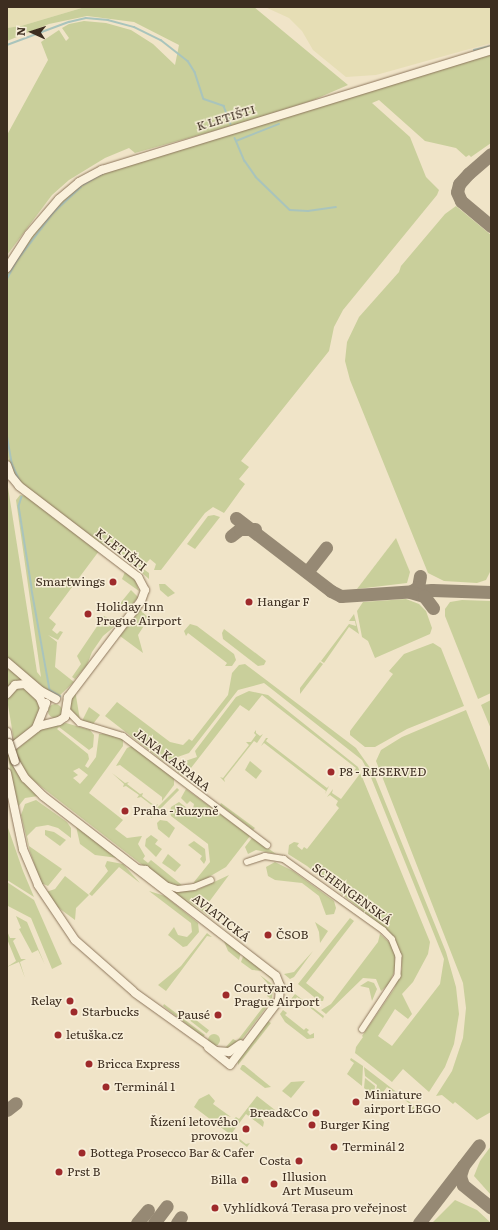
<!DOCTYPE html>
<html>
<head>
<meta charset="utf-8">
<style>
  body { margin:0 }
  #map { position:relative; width:498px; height:1230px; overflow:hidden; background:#f0e4c8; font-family:Literata,serif }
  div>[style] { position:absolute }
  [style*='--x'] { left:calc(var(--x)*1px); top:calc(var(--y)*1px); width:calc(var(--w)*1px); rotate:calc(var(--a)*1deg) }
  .farmland>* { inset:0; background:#e6deb5 }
  .green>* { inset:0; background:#c9cf9b; transform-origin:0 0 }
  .round { border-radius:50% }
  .stream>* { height:1.5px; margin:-0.75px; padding:0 0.75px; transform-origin:0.75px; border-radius:0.75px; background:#a9c4bc }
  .taxiway>* { height:13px; margin:-6.5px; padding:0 6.5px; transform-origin:6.5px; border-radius:6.5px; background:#968974 }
  .roads { filter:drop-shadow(0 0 1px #8d765c) drop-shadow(0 0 1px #8d765c) }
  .street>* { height:5.5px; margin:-2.75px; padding:0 2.75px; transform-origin:2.75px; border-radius:2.75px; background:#faf1dc }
  .secondary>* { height:8px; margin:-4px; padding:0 4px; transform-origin:4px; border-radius:4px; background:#faf1dc }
  .bridges { filter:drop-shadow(0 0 1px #6f573f) drop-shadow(0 0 1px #6f573f) }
  .secondary-bridge>* { height:8px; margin:-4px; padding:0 4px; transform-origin:4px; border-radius:4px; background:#faf1dc }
  .dots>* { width:11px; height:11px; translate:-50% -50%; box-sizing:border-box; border:2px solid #f7eed8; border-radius:50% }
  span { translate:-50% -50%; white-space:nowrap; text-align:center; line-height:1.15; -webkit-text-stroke:3px #f7eed8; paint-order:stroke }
  .street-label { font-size:12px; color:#3d2e20 }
  .poi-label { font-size:12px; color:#3d2e20 }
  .right { translate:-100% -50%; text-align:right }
  .left { translate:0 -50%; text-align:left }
  .frame { position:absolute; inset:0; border:8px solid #3d2e20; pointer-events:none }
  .north { position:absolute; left:12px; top:12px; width:40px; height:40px; -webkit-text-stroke:3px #f7eed8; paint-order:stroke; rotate:273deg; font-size:11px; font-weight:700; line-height:16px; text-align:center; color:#3d2e20 }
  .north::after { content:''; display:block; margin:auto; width:14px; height:18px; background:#3d2e20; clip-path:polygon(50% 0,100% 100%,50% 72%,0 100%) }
</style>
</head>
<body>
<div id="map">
  <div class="farmland">
    <i style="clip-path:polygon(7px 7px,85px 7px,21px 26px,7px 28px)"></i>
    <i style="clip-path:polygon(265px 7px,491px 7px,491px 43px,376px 75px,346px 77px,313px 50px,302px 31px,289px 18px)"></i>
  </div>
  <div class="green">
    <i style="clip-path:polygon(85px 7px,254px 7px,348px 85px,311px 101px,235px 125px,135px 153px,129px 148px,105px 158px,69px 180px,52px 195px,7px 255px,7px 135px,48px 60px,41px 42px,59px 30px,66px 41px,69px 38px,62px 28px,69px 24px,84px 21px,106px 23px,131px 30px,153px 44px,175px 65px,179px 45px,134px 22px,87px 16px,49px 24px,7px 41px,7px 28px,21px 26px)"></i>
    <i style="clip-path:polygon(491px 53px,491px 143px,471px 157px,469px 155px,466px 157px,456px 148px,425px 141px,379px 100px,372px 103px,410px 137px,426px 177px,439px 190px,437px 195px,343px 310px,334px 327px,329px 351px,241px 461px,249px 467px,239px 479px,245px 484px,224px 513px,213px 507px,205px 513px,161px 570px,154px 570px,156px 564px,150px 559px,142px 568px,149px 573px,149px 579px,124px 557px,110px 547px,97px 542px,18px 481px,9px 463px,7px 451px,7px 273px,25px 245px,54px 209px,80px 185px,103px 172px)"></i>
    <i style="clip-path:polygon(456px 206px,491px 235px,490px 572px,486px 580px,477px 583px,444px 581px,428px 573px,350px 380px,345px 361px,347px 342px,359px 317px,399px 272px,401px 266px,445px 214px)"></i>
    <i style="clip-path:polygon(7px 481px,37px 672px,41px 677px,16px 500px,20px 495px,27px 496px,99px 551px,49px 618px,56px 624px,52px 630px,57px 634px,60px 631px,63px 632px,58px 640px,48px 635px,57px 642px,55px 667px,74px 682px,59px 696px,52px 695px,7px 658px)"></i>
    <i style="clip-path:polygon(214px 515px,220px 517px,195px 549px,187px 544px,208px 516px)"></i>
    <i style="clip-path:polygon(396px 538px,410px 572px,407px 583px,357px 589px)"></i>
    <i style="clip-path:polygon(125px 572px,136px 581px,139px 591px,122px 579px)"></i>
    <i style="clip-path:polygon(159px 584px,165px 584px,175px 593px,168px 597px,160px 590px)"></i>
    <i style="clip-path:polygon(131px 590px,138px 597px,128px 610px,123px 611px,118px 606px)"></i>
    <i style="clip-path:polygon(406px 599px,419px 604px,426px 611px,432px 628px,430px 634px,375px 658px,368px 641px,362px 637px,357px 611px,363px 602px)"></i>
    <i style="clip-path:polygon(462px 600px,491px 601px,491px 693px,478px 699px,445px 616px,445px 609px,450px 602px)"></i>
    <i style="clip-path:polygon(140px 610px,149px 618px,138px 635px,143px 653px,120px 636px)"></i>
    <i style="clip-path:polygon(354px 614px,359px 634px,349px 627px,324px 663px,321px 661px,349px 624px,356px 626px,355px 621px,349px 621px)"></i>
    <i style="clip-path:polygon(104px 616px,113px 621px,115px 626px,103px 636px,92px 652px,87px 665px,75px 679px,72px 677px,81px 664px,77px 656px)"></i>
    <i style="clip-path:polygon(190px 624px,197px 626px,234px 654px,236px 660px,232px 666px,225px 666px,227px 663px,188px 633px,186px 636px,184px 631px)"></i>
    <i style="clip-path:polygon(224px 629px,266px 661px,264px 665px,258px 666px,223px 639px,222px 633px)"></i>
    <i style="clip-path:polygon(433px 643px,441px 648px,464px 706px,407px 729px,375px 747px,365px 747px,350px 735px,350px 731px,393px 674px,389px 671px,404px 654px)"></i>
    <i style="clip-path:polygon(320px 662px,323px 664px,300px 694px,300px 688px)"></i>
    <i style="clip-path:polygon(245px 664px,356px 748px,373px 772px,446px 952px,456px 987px,459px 1014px,454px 1044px,445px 1067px,429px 1092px,403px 1069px,392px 1082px,355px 1053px,356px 1047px,363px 1037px,362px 1036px,394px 989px,402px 969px,401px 955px,385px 929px,307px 866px,288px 854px,289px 845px,294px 842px,299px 843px,297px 846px,302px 850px,304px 847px,307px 849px,339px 808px,336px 805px,338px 801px,330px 795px,327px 797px,333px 789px,332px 793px,341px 799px,359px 775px,354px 771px,356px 768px,262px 695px,249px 711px,240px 705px,184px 777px,170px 766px,197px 757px,195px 751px,236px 697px,249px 691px,268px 695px,358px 767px,430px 942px,428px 954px,413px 982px,402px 994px,412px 1014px,408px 1019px,395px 1009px,378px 1036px,392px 1046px,440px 984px,444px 959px,370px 775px,362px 760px,264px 683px,238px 690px,189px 753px,169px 760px,163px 761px,105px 716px,117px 702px,170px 742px,183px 745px,189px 739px,192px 741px,228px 695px,232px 673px,239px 665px)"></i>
    <i style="clip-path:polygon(7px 665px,25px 681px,7px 689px)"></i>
    <i style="clip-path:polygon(18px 686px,30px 690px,41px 705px,33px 725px,14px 741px,7px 699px)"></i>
    <i style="clip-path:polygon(75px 690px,80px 720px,71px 713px,69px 704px)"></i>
    <i style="clip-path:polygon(491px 700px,491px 729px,481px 705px)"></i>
    <i class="round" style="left:48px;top:704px;width:14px;height:14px"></i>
    <i style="clip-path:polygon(89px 707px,100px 715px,93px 724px,82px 721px)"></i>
    <i style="clip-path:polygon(466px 710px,491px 773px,491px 1112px,477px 1120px,455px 1102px,453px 1104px,442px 1095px,436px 1096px,452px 1071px,463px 1038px,466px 1008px,463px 983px,376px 761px,381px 750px,402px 737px)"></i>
    <i style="clip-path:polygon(evenodd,66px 723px,90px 730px,94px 735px,93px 747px,89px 750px,59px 727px,57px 729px,88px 754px,89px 759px,85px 766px,88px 768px,96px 757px,99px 734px,111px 733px,123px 739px,123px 746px,89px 793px,123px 820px,115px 829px,127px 838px,142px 836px,138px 844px,145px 856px,143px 859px,148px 863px,151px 860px,183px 886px,171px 885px,163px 881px,30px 778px,19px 761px,16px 750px,44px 727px,66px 723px,79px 768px,88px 775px,80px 784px,73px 778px,78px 775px,73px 771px,79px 768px)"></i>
    <i style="clip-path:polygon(256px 730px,256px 733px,260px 736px,263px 734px,257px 743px,254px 741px,224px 779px,225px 782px,220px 777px,223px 778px,249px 745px,246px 742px,251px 742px,256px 735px,254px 733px)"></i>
    <i style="clip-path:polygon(266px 738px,268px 738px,266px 741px,327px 788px,329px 786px,325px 794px,326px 791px,264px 743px,261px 746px)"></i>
    <i style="clip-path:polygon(132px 746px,174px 778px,174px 785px,162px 801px,162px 797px,120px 765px,116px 766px,127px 748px)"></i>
    <i style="clip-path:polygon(7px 750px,17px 773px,38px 796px,25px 798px,17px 808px)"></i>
    <i style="clip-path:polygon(250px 761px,262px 771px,256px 779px,245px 770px)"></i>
    <i style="clip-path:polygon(112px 773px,125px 783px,129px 782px,127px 784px,140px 794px,143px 793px,142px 796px,155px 806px,158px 804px,155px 810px,152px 810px,154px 807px,141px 797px,137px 798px,139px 795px,126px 786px,123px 787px,124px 784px)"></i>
    <i style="left:177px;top:788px;width:3px;height:39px;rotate:45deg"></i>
    <i style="clip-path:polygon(186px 789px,250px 836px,226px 867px,195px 885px,194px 882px,210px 862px,208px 844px,171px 816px,170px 812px,171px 807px,179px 802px,191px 811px,193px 809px,194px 804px,190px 801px,187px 804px,181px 798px)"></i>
    <i style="clip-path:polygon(36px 800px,67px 822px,71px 828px,71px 838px,58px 828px,48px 825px,36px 827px,27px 836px,29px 846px,62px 869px,48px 886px,41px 883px,30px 852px,21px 815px,25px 804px)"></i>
    <i style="clip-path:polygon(221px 803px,255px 828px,253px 830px,220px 805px)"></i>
    <i style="clip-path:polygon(160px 820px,167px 821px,175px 828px,169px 838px,158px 829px,157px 823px)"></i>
    <i style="clip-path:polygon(7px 825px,23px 871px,34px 897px,7px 880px)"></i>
    <i style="clip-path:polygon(76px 826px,118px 858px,95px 855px,80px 844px)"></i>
    <i style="clip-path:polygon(45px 830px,54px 832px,66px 840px,60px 846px,45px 835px)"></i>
    <i style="clip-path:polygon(151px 835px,158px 840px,155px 844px,162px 849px,156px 857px,145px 846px,146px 839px)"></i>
    <i style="clip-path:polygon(252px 838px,265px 846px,276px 854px,256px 850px,248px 854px,245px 847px)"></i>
    <i style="clip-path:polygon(194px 841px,205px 849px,206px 860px,204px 864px,200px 859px,202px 856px,188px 845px)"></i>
    <i style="clip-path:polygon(168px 854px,181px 865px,175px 872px,162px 863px)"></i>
    <i style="clip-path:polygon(107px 861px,123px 864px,140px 883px,119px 867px,92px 896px,89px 894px,108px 871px,105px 866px)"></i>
    <i style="clip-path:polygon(275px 862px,293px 871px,334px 901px,336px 908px,334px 914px,326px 915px,319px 896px,302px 883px,275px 880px,268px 876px,266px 867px)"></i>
    <i style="clip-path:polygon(229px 875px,206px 906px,210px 917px,183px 897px,210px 920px,173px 892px,197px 890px)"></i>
    <i style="clip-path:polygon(65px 876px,89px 895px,76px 908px,75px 920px,56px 906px,46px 892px,55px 889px)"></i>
    <i style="clip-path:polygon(7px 882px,34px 900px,62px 964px,52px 969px,31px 918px,8px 906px)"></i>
    <i style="clip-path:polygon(149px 891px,165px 896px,198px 923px,199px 932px,187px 946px,183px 947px,168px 935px,174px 927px,178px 935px,187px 937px,192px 932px,191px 923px)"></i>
    <i style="clip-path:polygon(16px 916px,27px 922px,45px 965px,38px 950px,32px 953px,19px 929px,21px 928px)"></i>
    <i style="clip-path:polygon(350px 918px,354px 921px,306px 983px,324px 997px,323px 1001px,319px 1001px,298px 984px)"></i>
    <i style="clip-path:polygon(315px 922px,328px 931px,320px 943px,319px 932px)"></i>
    <i style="clip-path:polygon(7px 931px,10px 938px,16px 938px,13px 941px,21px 959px,26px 959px,20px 962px,25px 978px,19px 962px,7px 967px,16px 961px,7px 939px)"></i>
    <i style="clip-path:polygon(207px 933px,212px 937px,207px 936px,166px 991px,158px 985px,181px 966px)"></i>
    <i style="clip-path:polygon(380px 934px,390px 943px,395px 954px,395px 970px,389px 984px,381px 991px,376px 979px,363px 978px,326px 1014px,321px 1010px,331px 1004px,378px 942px)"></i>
    <i style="clip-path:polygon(223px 939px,241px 952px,239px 960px,228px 951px)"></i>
    <i style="clip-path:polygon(313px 951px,294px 977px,290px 979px,284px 974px,294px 972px)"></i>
    <i style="clip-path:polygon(244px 954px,272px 977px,274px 982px,263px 971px,252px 970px,241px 962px)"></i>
    <i style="clip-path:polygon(260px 975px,273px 985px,272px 1000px,236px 1047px,224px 1049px,233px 1039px,237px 1041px,270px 998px,267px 996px,269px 985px)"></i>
    <i style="clip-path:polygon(368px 981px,374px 983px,377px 989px,372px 1001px,369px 988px,360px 986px)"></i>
    <i style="clip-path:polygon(295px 994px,324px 1016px,322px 1021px,323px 1018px,297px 997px,295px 1000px,292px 999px,283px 1009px)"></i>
    <i style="clip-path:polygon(164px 1004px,205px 1035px,203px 1037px,163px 1006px)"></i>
    <i style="clip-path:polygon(283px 1010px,287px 1013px,285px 1015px,304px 1030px,306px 1028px,309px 1030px,307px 1032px,310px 1035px,314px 1033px,314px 1038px,307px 1039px,285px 1022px,280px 1014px)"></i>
    <i style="left:187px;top:1013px;width:28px;height:4px;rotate:38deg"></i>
    <i style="clip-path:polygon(268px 1021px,271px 1023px,238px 1065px,238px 1060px)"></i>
    <i class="round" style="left:208px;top:1034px;width:12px;height:12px"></i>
    <i style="clip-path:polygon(351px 1058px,363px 1066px,362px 1086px,347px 1074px,354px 1063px,350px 1060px)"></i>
    <i style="clip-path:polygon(242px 1065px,244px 1065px,271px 1087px,265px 1088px,240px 1069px)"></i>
    <i style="clip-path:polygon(364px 1067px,412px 1104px,414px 1107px,414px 1111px,411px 1111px,413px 1106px,387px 1087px,378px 1099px,375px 1097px,377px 1085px,365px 1076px)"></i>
    <i style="clip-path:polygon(365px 1078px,375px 1086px,374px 1096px,364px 1088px)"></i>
    <i style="clip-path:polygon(305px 1081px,291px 1098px,282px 1091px,291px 1082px)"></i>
    <i style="clip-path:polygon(209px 1094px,215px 1101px,213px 1104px,231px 1117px,225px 1115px,223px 1119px,229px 1123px,236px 1117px,239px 1119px,257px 1096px,275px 1110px,269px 1118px,261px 1114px,259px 1116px,264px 1122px,263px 1127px,246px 1114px,232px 1133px,246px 1144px,250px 1143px,247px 1147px,194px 1107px,199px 1099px)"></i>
    <i style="clip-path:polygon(491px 1146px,491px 1195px,474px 1176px,480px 1161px)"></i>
    <i style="clip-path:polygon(455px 1200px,477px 1210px,491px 1223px,432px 1223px)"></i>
  </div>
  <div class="stream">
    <i style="--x:7;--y:45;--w:66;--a:-20.4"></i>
    <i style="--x:69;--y:22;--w:17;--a:-13"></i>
    <i style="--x:86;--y:18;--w:22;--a:5"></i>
    <i style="--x:108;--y:20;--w:27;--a:15"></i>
    <i style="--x:134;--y:27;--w:30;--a:26"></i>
    <i style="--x:161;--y:40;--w:34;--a:38"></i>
    <i style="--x:188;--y:61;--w:13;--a:58"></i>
    <i style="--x:195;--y:72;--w:28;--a:72"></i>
    <i style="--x:204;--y:99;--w:21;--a:19"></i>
    <i style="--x:224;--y:106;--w:19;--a:69"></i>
    <i style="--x:474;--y:50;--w:17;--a:-13"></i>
    <i style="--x:235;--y:138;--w:25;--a:67"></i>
    <i style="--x:245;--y:161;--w:19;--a:55"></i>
    <i style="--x:256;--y:177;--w:47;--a:44.1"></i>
    <i style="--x:290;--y:210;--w:18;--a:3"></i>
    <i style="--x:308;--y:211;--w:28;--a:-8"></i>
    <i style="--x:236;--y:141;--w:46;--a:-21.6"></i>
    <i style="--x:83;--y:185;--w:24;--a:-30"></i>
    <i style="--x:7;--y:279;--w:19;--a:-62"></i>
    <i style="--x:16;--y:262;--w:61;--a:-52.9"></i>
    <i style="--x:53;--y:213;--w:38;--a:-43"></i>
    <i style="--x:7;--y:434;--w:29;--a:80"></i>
    <i style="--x:12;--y:463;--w:20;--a:66"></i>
    <i style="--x:22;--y:497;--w:9;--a:108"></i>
    <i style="--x:19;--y:506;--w:83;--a:81"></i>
    <i style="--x:32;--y:590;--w:102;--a:79.8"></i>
    <i style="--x:50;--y:690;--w:12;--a:31"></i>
  </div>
  <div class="taxiway">
    <i style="--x:491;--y:154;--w:30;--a:139"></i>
    <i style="--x:468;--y:174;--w:13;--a:132"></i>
    <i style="--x:459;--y:184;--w:8;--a:104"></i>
    <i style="--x:457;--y:192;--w:10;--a:66"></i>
    <i style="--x:461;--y:201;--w:39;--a:40"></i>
    <i style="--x:236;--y:518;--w:120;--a:37.5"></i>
    <i style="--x:331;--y:591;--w:11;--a:27"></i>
    <i style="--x:341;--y:596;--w:91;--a:-3.8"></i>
    <i style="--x:432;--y:590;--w:59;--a:1.9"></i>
    <i style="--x:231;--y:536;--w:11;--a:-38"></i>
    <i style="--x:240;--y:529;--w:15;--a:0"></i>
    <i style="--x:307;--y:572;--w:31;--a:-52"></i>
    <i style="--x:420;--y:576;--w:11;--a:100"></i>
    <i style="--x:418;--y:587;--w:9;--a:148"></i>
    <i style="--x:410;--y:592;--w:15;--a:16"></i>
    <i style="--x:424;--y:596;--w:15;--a:53"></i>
    <i style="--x:7;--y:1110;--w:11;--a:-38"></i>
    <i style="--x:463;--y:1166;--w:10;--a:107"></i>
    <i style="--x:460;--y:1176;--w:9;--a:72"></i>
    <i style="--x:463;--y:1185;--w:36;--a:39"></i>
    <i style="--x:137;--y:1223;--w:17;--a:-50"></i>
    <i style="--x:154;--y:1223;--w:21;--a:-53"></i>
    <i style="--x:177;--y:1223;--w:7;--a:-56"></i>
    <i style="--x:419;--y:1223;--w:98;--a:-52.4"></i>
  </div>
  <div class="roads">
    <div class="street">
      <i style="--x:67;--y:710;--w:18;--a:45"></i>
      <i style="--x:80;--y:723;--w:45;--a:16.8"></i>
      <i style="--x:123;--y:736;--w:181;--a:37.1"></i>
      <i style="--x:247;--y:862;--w:19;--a:-18"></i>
      <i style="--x:265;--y:856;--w:19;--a:9"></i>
      <i style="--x:284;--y:859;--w:122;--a:35.6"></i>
      <i style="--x:383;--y:930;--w:13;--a:45"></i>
      <i style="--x:392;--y:939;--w:18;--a:68"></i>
      <i style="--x:399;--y:956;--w:20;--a:93"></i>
      <i style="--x:398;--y:976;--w:64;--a:123.4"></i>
      <i style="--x:137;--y:868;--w:9;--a:6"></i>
      <i style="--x:146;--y:869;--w:28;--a:38"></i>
      <i style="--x:168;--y:886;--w:10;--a:17"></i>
      <i style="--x:178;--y:889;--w:16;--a:-7"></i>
      <i style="--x:194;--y:887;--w:18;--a:-22"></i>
    </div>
    <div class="secondary">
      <i style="--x:7;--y:268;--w:40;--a:-57.1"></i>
      <i style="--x:29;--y:234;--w:46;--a:-49.4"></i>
      <i style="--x:59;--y:199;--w:26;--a:-40"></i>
      <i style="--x:79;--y:182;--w:26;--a:-28"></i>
      <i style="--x:102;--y:170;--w:407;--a:-17.1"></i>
      <i style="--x:7;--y:465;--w:12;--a:70"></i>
      <i style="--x:11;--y:476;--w:13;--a:51"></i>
      <i style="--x:19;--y:486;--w:150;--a:37.4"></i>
      <i style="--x:138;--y:577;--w:15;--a:62"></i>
      <i style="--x:145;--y:590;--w:12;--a:110"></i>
      <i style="--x:141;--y:601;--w:121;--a:127.2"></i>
      <i style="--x:68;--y:697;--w:20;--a:99"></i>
      <i style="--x:65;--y:717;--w:7;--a:146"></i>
      <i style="--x:59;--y:721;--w:21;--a:166"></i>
      <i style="--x:39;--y:726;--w:41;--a:142"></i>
      <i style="--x:7;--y:662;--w:45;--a:40.5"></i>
      <i style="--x:41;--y:691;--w:17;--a:28"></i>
      <i style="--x:7;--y:694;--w:12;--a:-48"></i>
      <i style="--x:15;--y:685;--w:10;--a:-6"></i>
      <i style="--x:25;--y:684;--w:21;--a:43"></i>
      <i style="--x:40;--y:698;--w:11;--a:68"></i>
      <i style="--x:36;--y:728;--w:27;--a:-68"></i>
      <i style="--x:7;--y:732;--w:11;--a:80"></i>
      <i style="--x:15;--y:761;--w:20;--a:60"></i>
      <i style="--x:25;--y:778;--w:25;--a:45"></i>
      <i style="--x:43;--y:796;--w:294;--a:37.7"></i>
      <i style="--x:276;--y:976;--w:11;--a:68"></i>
      <i style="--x:280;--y:986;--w:14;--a:94"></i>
      <i style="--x:279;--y:1000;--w:81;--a:127"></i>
      <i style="--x:230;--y:1065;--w:28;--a:-141"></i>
      <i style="--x:7;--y:773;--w:78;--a:78.1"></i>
      <i style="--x:23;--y:849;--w:39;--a:67"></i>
      <i style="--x:38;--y:885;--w:66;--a:56.1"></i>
      <i style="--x:75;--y:940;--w:77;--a:41.3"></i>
      <i style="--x:135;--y:993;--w:100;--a:35.6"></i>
      <i style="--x:216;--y:1051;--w:13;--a:4"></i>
      <i style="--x:229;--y:1052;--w:14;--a:-34"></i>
    </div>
  </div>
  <div class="bridges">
    <div class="secondary-bridge">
      <i style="--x:9;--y:743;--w:19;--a:72"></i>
    </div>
  </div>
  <div class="dots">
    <i style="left:113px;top:582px;background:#9e2a2b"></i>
    <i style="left:249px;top:602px;background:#9e2a2b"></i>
    <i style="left:88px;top:614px;background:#9e2a2b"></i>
    <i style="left:331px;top:772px;background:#9e2a2b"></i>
    <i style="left:125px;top:811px;background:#9e2a2b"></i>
    <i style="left:268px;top:935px;background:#9e2a2b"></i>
    <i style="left:226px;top:995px;background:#9e2a2b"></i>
    <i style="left:70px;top:1001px;background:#9e2a2b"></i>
    <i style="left:74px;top:1012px;background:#9e2a2b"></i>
    <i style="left:218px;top:1015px;background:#9e2a2b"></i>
    <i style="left:58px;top:1035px;background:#9e2a2b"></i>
    <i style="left:89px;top:1064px;background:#9e2a2b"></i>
    <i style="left:106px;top:1087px;background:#9e2a2b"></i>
    <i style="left:356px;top:1102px;background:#9e2a2b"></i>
    <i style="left:316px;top:1113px;background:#9e2a2b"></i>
    <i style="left:312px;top:1125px;background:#9e2a2b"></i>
    <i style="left:246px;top:1129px;background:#9e2a2b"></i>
    <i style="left:334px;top:1147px;background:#9e2a2b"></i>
    <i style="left:82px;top:1153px;background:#9e2a2b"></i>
    <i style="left:299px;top:1161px;background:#9e2a2b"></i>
    <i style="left:59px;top:1172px;background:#9e2a2b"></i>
    <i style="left:245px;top:1180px;background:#9e2a2b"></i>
    <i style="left:274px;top:1184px;background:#9e2a2b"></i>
    <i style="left:215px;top:1208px;background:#9e2a2b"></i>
  </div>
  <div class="street-label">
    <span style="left:226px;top:118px;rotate:-17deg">K LETIŠTI</span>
    <span style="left:121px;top:550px;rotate:38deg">K LETIŠTI</span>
    <span style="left:172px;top:760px;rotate:38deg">JANA KAŠPARA</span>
    <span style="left:352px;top:894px;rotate:36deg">SCHENGENSKÁ</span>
    <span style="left:221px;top:918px;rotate:38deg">AVIATICKÁ</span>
  </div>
  <div class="poi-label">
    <span class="right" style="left:105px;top:582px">Smartwings</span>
    <span class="left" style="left:257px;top:602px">Hangar F</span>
    <span class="left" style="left:96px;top:614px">Holiday Inn<br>Prague Airport</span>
    <span class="left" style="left:339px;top:772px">P8 - RESERVED</span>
    <span class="left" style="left:133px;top:811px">Praha - Ruzyně</span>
    <span class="left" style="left:276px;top:935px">ČSOB</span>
    <span class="left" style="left:234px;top:995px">Courtyard<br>Prague Airport</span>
    <span class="right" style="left:62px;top:1001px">Relay</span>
    <span class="left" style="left:82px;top:1012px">Starbucks</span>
    <span class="right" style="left:210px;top:1015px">Pausé</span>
    <span class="left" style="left:66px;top:1035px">letuška.cz</span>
    <span class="left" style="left:97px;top:1064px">Bricca Express</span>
    <span class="left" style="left:114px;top:1087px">Terminál 1</span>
    <span class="left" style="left:364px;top:1102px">Miniature<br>airport LEGO</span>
    <span class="right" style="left:308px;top:1113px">Bread&amp;Co</span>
    <span class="right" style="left:238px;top:1129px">Řízení letového<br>provozu</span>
    <span class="left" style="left:320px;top:1125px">Burger King</span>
    <span class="left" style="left:342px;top:1147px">Terminál 2</span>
    <span class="left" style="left:90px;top:1153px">Bottega Prosecco Bar &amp; Cafer</span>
    <span class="right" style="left:291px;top:1161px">Costa</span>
    <span class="left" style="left:67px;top:1172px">Prst B</span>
    <span class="left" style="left:282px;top:1184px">Illusion<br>Art Museum</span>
    <span class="right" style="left:237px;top:1180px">Billa</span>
    <span class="left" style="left:223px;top:1208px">Vyhlídková Terasa pro veřejnost</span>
  </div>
  <div class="frame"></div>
  <div class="north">N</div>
</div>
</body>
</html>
